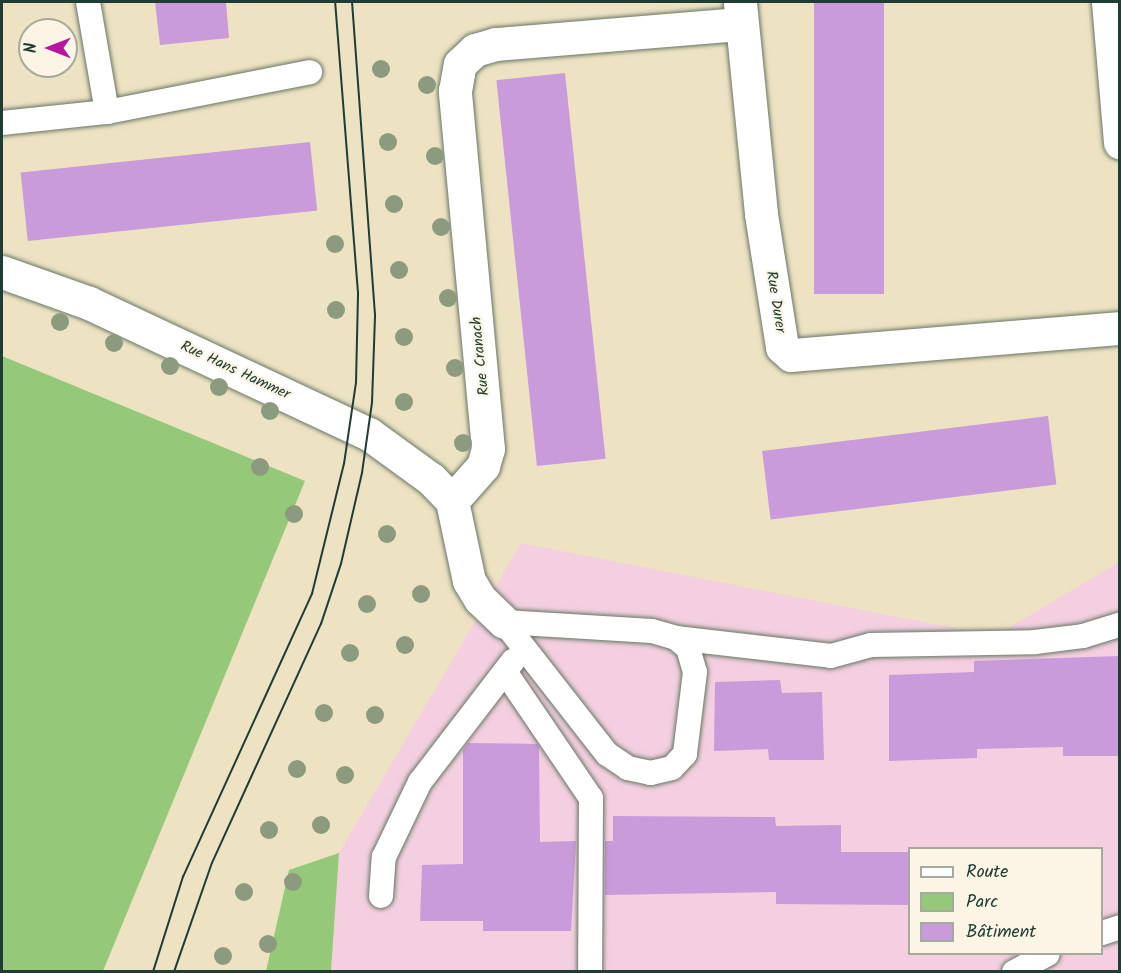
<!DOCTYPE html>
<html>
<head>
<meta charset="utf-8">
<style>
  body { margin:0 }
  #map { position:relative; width:1121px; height:973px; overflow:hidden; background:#ede3c3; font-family:Kalam,sans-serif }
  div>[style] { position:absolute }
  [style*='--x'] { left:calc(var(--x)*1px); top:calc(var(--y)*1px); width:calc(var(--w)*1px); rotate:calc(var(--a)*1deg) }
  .built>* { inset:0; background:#f3cfdf }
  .green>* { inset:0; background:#95c879 }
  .building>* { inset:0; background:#c99bdb; transform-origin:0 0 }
  .roads { filter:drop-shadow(0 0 2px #677766) drop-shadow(0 0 2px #677766) }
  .service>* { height:24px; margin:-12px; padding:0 12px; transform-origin:12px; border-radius:12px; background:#fff }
  .minor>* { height:33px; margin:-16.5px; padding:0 16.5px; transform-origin:16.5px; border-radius:16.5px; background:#fff }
  .tram>* { height:1.5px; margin:-0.75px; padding:0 0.75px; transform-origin:0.75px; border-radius:0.75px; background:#1f3d34 }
  .trees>* { width:18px; height:18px; margin:-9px; border-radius:50%; background:#8c9b7e }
  span { translate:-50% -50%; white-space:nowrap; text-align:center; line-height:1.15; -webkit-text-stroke:4.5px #fcf5e5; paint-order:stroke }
  .street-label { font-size:15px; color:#1f3d34 }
  .frame { position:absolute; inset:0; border:3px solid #1f3d34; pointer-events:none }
  .legend { position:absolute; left:908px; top:847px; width:195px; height:108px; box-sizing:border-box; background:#fcf5e5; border:2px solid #a4ab9e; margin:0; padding:8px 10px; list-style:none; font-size:18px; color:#1f3d34 }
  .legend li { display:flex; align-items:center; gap:12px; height:30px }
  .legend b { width:30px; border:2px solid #a4ab9e }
  .north { position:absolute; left:18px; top:18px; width:60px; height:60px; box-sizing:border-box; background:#fcf5e5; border:2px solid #a4ab9e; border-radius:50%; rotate:270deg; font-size:16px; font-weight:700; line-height:24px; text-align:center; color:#1f3d34 }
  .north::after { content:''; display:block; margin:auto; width:21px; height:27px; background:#b5179e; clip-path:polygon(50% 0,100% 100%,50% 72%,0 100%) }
</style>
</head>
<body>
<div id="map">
  <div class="built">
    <i style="clip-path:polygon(evenodd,521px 543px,995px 636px,1119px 562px,1119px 971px,331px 972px,339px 853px,521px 543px,910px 848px,1102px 848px,1102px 954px,910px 954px,910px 848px)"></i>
  </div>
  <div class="green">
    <i style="clip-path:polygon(2px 356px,305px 481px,103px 971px,2px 971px)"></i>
    <i style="clip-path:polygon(339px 853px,331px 971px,266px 971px,289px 870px)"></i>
  </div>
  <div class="building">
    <i style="clip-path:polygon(155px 2px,226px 2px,229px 38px,160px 45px)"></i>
    <i style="left:814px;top:2px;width:70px;height:292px"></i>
    <i style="left:565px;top:73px;width:388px;height:69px;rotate:84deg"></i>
    <i style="left:310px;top:142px;width:69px;height:291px;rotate:84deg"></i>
    <i style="left:1048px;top:416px;width:69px;height:288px;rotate:83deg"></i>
    <i style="clip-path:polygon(1119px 656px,1119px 756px,1063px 756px,1063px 747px,977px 749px,977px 758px,889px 761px,889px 675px,974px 672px,974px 661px)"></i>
    <i style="clip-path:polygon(780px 680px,782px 693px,822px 692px,824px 760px,769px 760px,768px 749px,714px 751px,715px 682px)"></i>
    <i style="clip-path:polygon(468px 743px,537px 744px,539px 747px,540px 842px,576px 841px,571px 931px,483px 931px,483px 921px,420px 921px,422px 865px,463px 864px,463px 750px)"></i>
    <i style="clip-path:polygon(613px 816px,775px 817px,776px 826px,841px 825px,841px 852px,909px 852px,909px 905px,776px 904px,776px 892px,605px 895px,605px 841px,613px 841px)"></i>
  </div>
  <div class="roads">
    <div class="service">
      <i style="--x:107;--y:112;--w:207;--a:-11.1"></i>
      <i style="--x:2;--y:123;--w:106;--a:-6"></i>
      <i style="--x:107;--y:112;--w:112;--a:-99.8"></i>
      <i style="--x:504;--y:622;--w:148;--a:3.5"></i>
      <i style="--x:652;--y:631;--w:25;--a:16"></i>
      <i style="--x:676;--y:638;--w:16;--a:40"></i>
      <i style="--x:688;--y:648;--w:25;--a:74"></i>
      <i style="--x:695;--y:672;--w:83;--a:97"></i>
      <i style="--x:685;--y:754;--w:19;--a:133"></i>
      <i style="--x:672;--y:768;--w:22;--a:167"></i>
      <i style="--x:651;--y:773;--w:24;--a:-168"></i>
      <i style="--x:628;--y:768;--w:25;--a:-146"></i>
      <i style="--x:607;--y:754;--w:167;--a:-128"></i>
      <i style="--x:676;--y:638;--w:156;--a:6.6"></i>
      <i style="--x:831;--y:656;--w:41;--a:-15.4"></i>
      <i style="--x:871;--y:645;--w:164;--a:-1"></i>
      <i style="--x:1035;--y:642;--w:48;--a:-7.1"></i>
      <i style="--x:1083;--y:636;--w:39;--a:-17"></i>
      <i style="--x:506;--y:673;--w:151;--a:55.8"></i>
      <i style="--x:591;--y:798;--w:174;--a:90.3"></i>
      <i style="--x:381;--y:896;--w:39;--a:-86"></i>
      <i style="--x:384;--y:857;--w:83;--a:-64.4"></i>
      <i style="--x:420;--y:782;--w:153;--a:-52.5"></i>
      <i style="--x:1102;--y:933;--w:19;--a:-18"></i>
      <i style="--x:1014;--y:972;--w:38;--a:-28"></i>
    </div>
    <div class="minor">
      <i style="--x:1108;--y:2;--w:141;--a:85.1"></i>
      <i style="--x:740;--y:3;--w:212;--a:84.3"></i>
      <i style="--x:761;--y:214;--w:135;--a:81"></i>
      <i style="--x:782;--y:347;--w:12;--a:42"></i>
      <i style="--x:791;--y:355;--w:330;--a:-4.7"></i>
      <i style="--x:2;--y:272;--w:92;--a:19.6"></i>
      <i style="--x:89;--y:303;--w:309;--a:25.1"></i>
      <i style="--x:369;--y:434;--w:77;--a:36"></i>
      <i style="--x:431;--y:479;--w:30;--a:46"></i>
      <i style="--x:504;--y:622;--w:33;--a:-136"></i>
      <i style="--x:480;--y:599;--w:21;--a:-121"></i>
      <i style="--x:469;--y:581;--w:82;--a:-102"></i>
      <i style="--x:452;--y:501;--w:47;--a:-48.5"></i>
      <i style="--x:483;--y:466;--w:18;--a:-74"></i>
      <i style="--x:488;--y:449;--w:360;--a:-95.3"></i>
      <i style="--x:455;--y:91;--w:27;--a:-80"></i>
      <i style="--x:460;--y:64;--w:21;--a:-43"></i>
      <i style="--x:475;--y:50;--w:22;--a:-16"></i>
      <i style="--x:496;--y:44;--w:246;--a:-4.7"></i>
    </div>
  </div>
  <div class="tram">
    <i style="--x:153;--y:972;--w:100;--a:-72.5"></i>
    <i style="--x:183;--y:877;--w:311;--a:-65.5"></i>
    <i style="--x:312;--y:594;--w:134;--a:-76.2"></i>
    <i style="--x:344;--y:464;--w:82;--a:-81.6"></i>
    <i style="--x:356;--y:383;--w:90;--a:-88.7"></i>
    <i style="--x:358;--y:293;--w:292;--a:-94.5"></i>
    <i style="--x:174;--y:972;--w:115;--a:-70.8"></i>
    <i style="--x:212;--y:863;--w:263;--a:-65.5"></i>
    <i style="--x:321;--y:624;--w:63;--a:-71.6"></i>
    <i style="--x:341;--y:564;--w:93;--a:-77"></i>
    <i style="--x:362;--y:473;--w:71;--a:-81.9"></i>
    <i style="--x:372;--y:403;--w:88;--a:-88"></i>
    <i style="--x:375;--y:315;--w:314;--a:-94.2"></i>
  </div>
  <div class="trees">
    <i style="left:381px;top:69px"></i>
    <i style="left:427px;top:85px"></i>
    <i style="left:388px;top:142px"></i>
    <i style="left:435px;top:156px"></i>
    <i style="left:394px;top:204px"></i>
    <i style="left:441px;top:227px"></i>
    <i style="left:335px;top:244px"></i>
    <i style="left:399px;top:270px"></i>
    <i style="left:448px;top:298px"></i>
    <i style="left:336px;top:310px"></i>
    <i style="left:60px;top:322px"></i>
    <i style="left:404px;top:337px"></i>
    <i style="left:114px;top:343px"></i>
    <i style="left:170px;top:366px"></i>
    <i style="left:455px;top:368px"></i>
    <i style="left:219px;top:387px"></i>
    <i style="left:404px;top:402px"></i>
    <i style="left:270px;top:411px"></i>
    <i style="left:463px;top:443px"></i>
    <i style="left:260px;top:467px"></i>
    <i style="left:294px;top:514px"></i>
    <i style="left:387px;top:534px"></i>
    <i style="left:421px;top:594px"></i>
    <i style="left:367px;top:604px"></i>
    <i style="left:405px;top:645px"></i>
    <i style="left:350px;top:653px"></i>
    <i style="left:324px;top:713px"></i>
    <i style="left:375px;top:715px"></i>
    <i style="left:297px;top:769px"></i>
    <i style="left:345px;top:775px"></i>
    <i style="left:321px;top:825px"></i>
    <i style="left:269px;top:830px"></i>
    <i style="left:293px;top:882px"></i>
    <i style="left:244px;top:892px"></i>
    <i style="left:268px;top:944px"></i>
    <i style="left:223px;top:956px"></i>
  </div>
  <div class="street-label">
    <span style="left:775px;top:302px;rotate:81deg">Rue Durer</span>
    <span style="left:481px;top:356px;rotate:-96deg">Rue Cranach</span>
    <span style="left:235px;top:371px;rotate:25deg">Rue Hans Hammer</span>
  </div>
  <div class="frame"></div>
  <ul class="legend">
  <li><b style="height:8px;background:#fff"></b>Route</li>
  <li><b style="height:16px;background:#95c879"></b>Parc</li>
  <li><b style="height:16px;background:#c99bdb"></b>Bâtiment</li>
  </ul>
  <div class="north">N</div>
</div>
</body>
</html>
